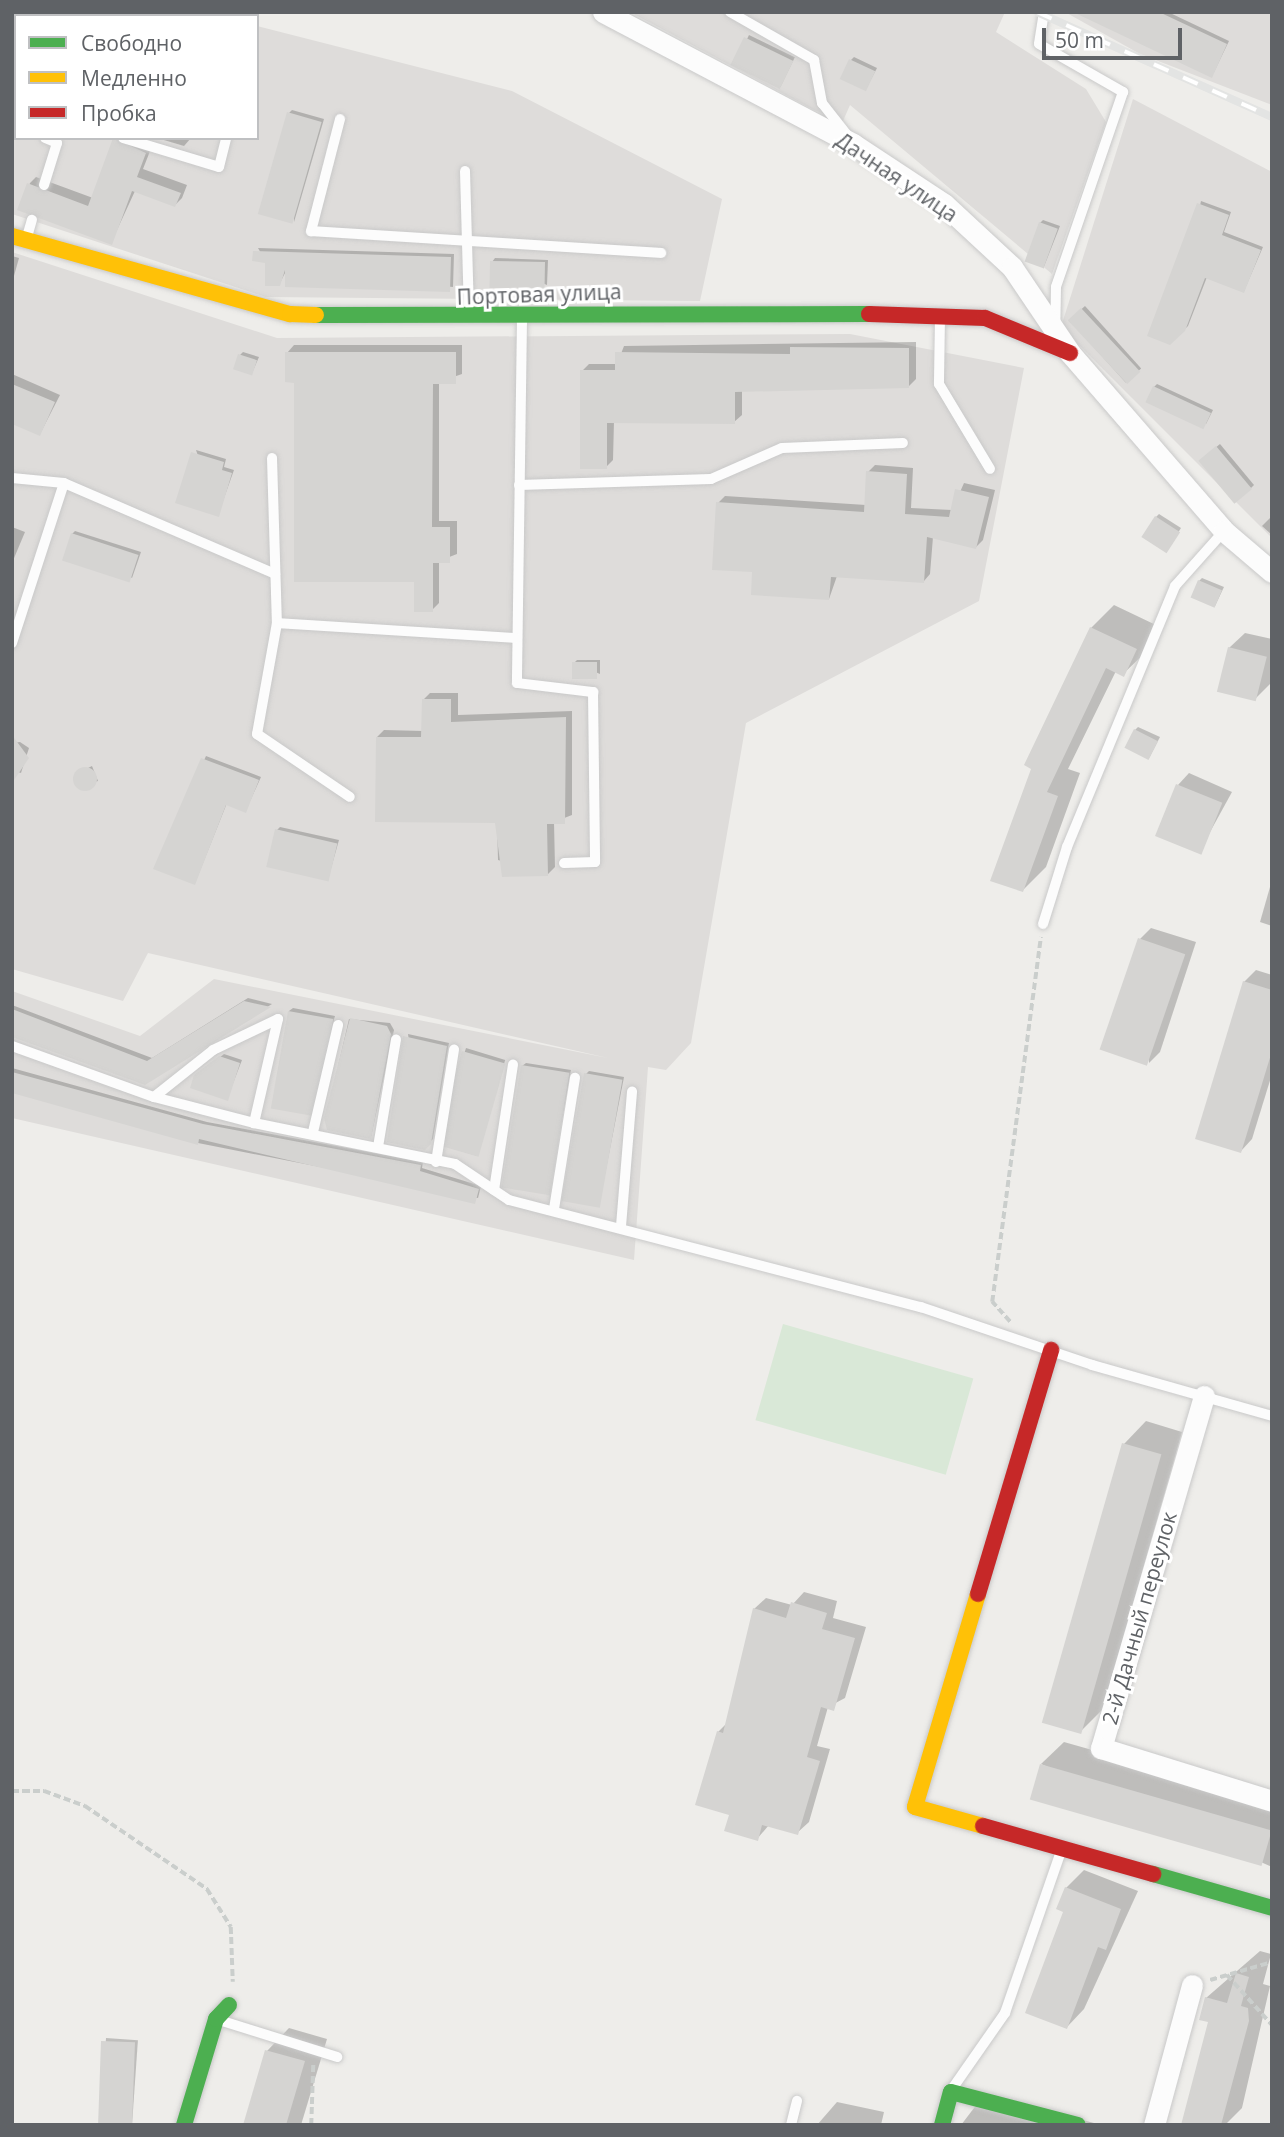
<!DOCTYPE html>
<html>
<head>
<meta charset="utf-8">
<style>
  body { margin:0 }
  #map { position:relative; width:1284px; height:2137px; overflow:hidden; background:#eeedea; font-family:"Open Sans",sans-serif }
  div>[style] { position:absolute }
  [style*='--x'] { left:calc(var(--x)*1px); top:calc(var(--y)*1px); width:calc(var(--w)*1px); rotate:calc(var(--a)*1deg) }
  .industrial>* { inset:0; background:#dedcda }
  .green>* { inset:0; background:#d9e8d7; transform-origin:0 0 }
  .shadow>* { inset:0; background:#0003; transform-origin:0 0 }
  .building>* { inset:0; background:#d5d4d2; transform-origin:0 0 }
  .round { border-radius:50% }
  .path>* { height:3.5px; margin-top:-1.75px; transform-origin:0; background:repeating-linear-gradient(90deg,#cacecc 0 7px,transparent 0 10.5px) }
  .roads { filter:drop-shadow(0 0 2px #c9c9c9) drop-shadow(0 0 2px #c9c9c9) }
  .lane>* { height:10px; margin:-5px; padding:0 5px; transform-origin:5px; border-radius:5px; background:#fcfcfc }
  .street>* { height:21px; margin:-10.5px; padding:0 10.5px; transform-origin:10.5px; border-radius:10.5px; background:#fcfcfc }
  .fast>* { height:16px; margin:-8px; padding:0 8px; transform-origin:8px; border-radius:8px; background:#4caf50 }
  .slow>* { height:16px; margin:-8px; padding:0 8px; transform-origin:8px; border-radius:8px; background:#ffc107 }
  .jam>* { height:16px; margin:-8px; padding:0 8px; transform-origin:8px; border-radius:8px; background:#c62828 }
  .rail>* { height:8px; margin-top:-4px; transform-origin:0; background:repeating-linear-gradient(90deg,#fff 0 16px,#e3e4e3 0 32px); box-sizing:border-box; border-block:2px solid #e3e4e3 }
  span { translate:-50% -50%; white-space:nowrap; text-align:center; line-height:1.15; -webkit-text-stroke:6px #fff; paint-order:stroke }
  .street-label { font-size:21px; color:#5f6266 }
  .frame { position:absolute; inset:0; border:14px solid #5f6266; pointer-events:none }
  .legend { position:absolute; left:14px; top:14px; width:245px; height:126px; box-sizing:border-box; background:#fff; border:2px solid #bfc0c2; margin:0; padding:9px 12px; list-style:none; font-size:21px; color:#5f6266 }
  .legend li { display:flex; align-items:center; gap:14px; height:35px }
  .legend b { width:35px; border:2px solid #bfc0c2 }
  .scale { position:absolute; left:1042px; top:28px; width:140px; height:32px; box-sizing:border-box; border:4px solid #5f6266; border-top:0; padding-left:9px; font-size:21px; line-height:24px; white-space:nowrap; color:#5f6266; -webkit-text-stroke:5px #fff; paint-order:stroke }
</style>
</head>
<body>
<div id="map">
  <div class="industrial">
    <i style="clip-path:polygon(12px 12px,216px 16px,16px 16px,16px 138px,257px 138px,257px 26px,512px 91px,722px 199px,700px 301px,266px 297px,12px 214px)"></i>
    <i style="clip-path:polygon(630px 12px,1005px 12px,996px 32px,1086px 89px,1106px 122px,1052px 274px,850px 105px,843px 121px,814px 110px)"></i>
    <i style="clip-path:polygon(1065px 12px,1272px 12px,1272px 105px,1140px 54px)"></i>
    <i style="clip-path:polygon(1133px 99px,1272px 172px,1272px 538px,1061px 327px)"></i>
    <i style="clip-path:polygon(12px 252px,277px 338px,850px 334px,1024px 368px,979px 601px,746px 723px,691px 1043px,666px 1070px,648px 1067px,634px 1260px,12px 1118px,12px 991px,140px 1036px,214px 979px,608px 1058px,148px 953px,123px 1001px,12px 969px)"></i>
  </div>
  <div class="green">
    <i style="left:783px;top:1324px;width:198px;height:100px;rotate:16deg"></i>
  </div>
  <div class="shadow">
    <i style="clip-path:polygon(1077px 12px,1168px 12px,1229px 41px,1214px 72px)"></i>
    <i style="left:12px;top:31px;width:4px;height:62px;rotate:14deg"></i>
    <i style="left:749px;top:35px;width:51px;height:33px;rotate:26deg"></i>
    <i style="clip-path:polygon(854px 57px,877px 68px,866px 89px,851px 60px)"></i>
    <i style="clip-path:polygon(292px 110px,324px 119px,294px 222px,289px 113px)"></i>
    <i style="clip-path:polygon(114px 138px,152px 146px,143px 169px,187px 185px,182px 198px,175px 205px,135px 191px,111px 243px,19px 209px,30px 183px,95px 210px,30px 183px,36px 177px,93px 198px)"></i>
    <i style="clip-path:polygon(157px 138px,191px 138px,184px 146px)"></i>
    <i style="clip-path:polygon(1201px 201px,1231px 212px,1224px 232px,1263px 247px,1244px 291px,1207px 277px,1188px 326px,1170px 343px)"></i>
    <i style="clip-path:polygon(1043px 220px,1060px 226px,1043px 269px,1040px 223px)"></i>
    <i style="clip-path:polygon(258px 248px,454px 254px,453px 287px,286px 271px,279px 285px)"></i>
    <i style="clip-path:polygon(12px 256px,19px 258px,12px 283px)"></i>
    <i style="clip-path:polygon(495px 258px,548px 260px,547px 285px,492px 262px)"></i>
    <i style="left:1085px;top:306px;width:84px;height:21px;rotate:48deg"></i>
    <i style="clip-path:polygon(916px 342px,916px 379px,909px 386px,742px 390px,742px 415px,734px 422px,614px 421px,613px 460px,606px 467px,582px 371px,589px 364px,617px 364px,624px 346px)"></i>
    <i style="clip-path:polygon(294px 345px,462px 345px,462px 374px,439px 382px,439px 521px,457px 521px,457px 554px,439px 561px,439px 603px,432px 610px,295px 381px,287px 353px)"></i>
    <i style="clip-path:polygon(243px 352px,259px 357px,252px 373px,240px 355px)"></i>
    <i style="clip-path:polygon(12px 374px,60px 395px,40px 434px,12px 422px)"></i>
    <i style="clip-path:polygon(1157px 384px,1213px 410px,1206px 424px,1154px 387px)"></i>
    <i style="clip-path:polygon(1220px 444px,1254px 485px,1251px 488px,1204px 457px)"></i>
    <i style="clip-path:polygon(196px 450px,226px 459px,224px 467px,234px 470px,218px 515px)"></i>
    <i style="clip-path:polygon(875px 465px,913px 468px,911px 508px,952px 510px,964px 483px,995px 490px,983px 540px,976px 547px,933px 537px,930px 574px,924px 581px,837px 576px,829px 599px,754px 570px,718px 503px,725px 496px,866px 505px,868px 472px)"></i>
    <i style="clip-path:polygon(1159px 514px,1181px 528px,1169px 547px,1156px 517px)"></i>
    <i style="clip-path:polygon(1272px 516px,1272px 535px,1262px 526px)"></i>
    <i style="clip-path:polygon(12px 527px,25px 532px,12px 563px)"></i>
    <i style="clip-path:polygon(75px 531px,141px 552px,132px 578px,72px 534px)"></i>
    <i style="clip-path:polygon(1202px 578px,1224px 587px,1215px 606px,1199px 581px)"></i>
    <i style="clip-path:polygon(1114px 605px,1158px 626px,1146px 652px,1123px 674px,1116px 671px,1068px 769px,1080px 773px,1046px 867px,1023px 890px,993px 880px,1091px 628px)"></i>
    <i style="clip-path:polygon(1245px 633px,1272px 639px,1270px 684px,1255px 699px,1229px 648px)"></i>
    <i style="clip-path:polygon(577px 660px,600px 660px,600px 674px,574px 663px)"></i>
    <i style="clip-path:polygon(430px 693px,458px 693px,458px 715px,572px 711px,572px 815px,554px 822px,555px 867px,548px 874px,498px 860px,497px 822px,377px 737px,384px 730px,423px 731px,423px 700px)"></i>
    <i style="clip-path:polygon(1138px 727px,1160px 737px,1149px 758px,1135px 730px)"></i>
    <i style="clip-path:polygon(20px 742px,29px 748px,21px 773px,12px 770px,12px 743px)"></i>
    <i style="clip-path:polygon(206px 756px,261px 777px,246px 810px,227px 803px,195px 883px,155px 867px)"></i>
    <i style="clip-path:polygon(92px 766px,98px 781px,78px 787px,76px 774px)"></i>
    <i style="clip-path:polygon(1189px 773px,1232px 792px,1199px 852px,1178px 785px)"></i>
    <i style="clip-path:polygon(280px 827px,339px 840px,328px 879px,277px 830px)"></i>
    <i style="clip-path:polygon(1272px 880px,1272px 926px,1260px 922px)"></i>
    <i style="clip-path:polygon(1151px 928px,1196px 942px,1160px 1052px,1149px 1063px,1140px 939px)"></i>
    <i style="clip-path:polygon(1256px 970px,1272px 975px,1272px 1074px,1252px 1139px,1241px 1151px,1244px 982px)"></i>
    <i style="clip-path:polygon(248px 998px,272px 1004px,145px 1084px,12px 1032px,12px 1005px,152px 1058px)"></i>
    <i style="clip-path:polygon(293px 1008px,335px 1016px,308px 1114px,289px 1011px)"></i>
    <i style="clip-path:polygon(349px 1019px,390px 1023px,394px 1030px,371px 1137px,326px 1118px)"></i>
    <i style="clip-path:polygon(408px 1034px,449px 1043px,433px 1139px,424px 1148px)"></i>
    <i style="left:466px;top:1048px;width:41px;height:100px;rotate:17deg"></i>
    <i style="clip-path:polygon(224px 1054px,242px 1060px,227px 1099px,196px 1076px)"></i>
    <i style="clip-path:polygon(526px 1063px,571px 1070px,548px 1193px,522px 1066px)"></i>
    <i style="clip-path:polygon(12px 1068px,207px 1122px,423px 1162px,422px 1168px,481px 1186px,478px 1198px,198px 1143px,12px 1091px)"></i>
    <i style="clip-path:polygon(589px 1071px,624px 1077px,599px 1205px,586px 1074px)"></i>
    <i style="clip-path:polygon(1146px 1421px,1182px 1432px,1103px 1709px,1080px 1732px,1124px 1444px)"></i>
    <i style="clip-path:polygon(804px 1592px,837px 1601px,833px 1618px,866px 1627px,845px 1698px,828px 1707px,817px 1746px,830px 1749px,809px 1822px,797px 1833px,769px 1825px,757px 1839px,731px 1813px,718px 1732px,727px 1723px,754px 1609px,766px 1598px,792px 1605px)"></i>
    <i style="clip-path:polygon(1064px 1742px,1272px 1801px,1272px 1867px,1041px 1764px)"></i>
    <i style="clip-path:polygon(1084px 1870px,1138px 1891px,1084px 2009px,1067px 2027px,1066px 1888px)"></i>
    <i style="clip-path:polygon(1260px 1951px,1271px 1954px,1263px 1984px,1270px 1986px,1242px 2108px,1225px 2125px,1182px 2125px,1210px 2021px,1206px 1998px)"></i>
    <i style="clip-path:polygon(289px 2028px,327px 2039px,301px 2125px,245px 2125px,267px 2051px)"></i>
    <i style="left:106px;top:2038px;width:32px;height:87px;rotate:4deg"></i>
    <i style="clip-path:polygon(984px 2095px,1094px 2123px,1105px 2125px,961px 2125px)"></i>
    <i style="clip-path:polygon(837px 2102px,884px 2112px,881px 2125px,817px 2125px)"></i>
  </div>
  <div class="building">
    <i style="clip-path:polygon(1073px 12px,1159px 12px,1227px 44px,1212px 78px)"></i>
    <i style="left:744px;top:37px;width:55px;height:31px;rotate:26deg"></i>
    <i style="left:849px;top:59px;width:29px;height:22px;rotate:25deg"></i>
    <i style="left:287px;top:112px;width:36px;height:106px;rotate:16deg"></i>
    <i style="clip-path:polygon(113px 138px,146px 153px,137px 177px,181px 193px,175px 207px,132px 191px,112px 245px,17px 210px,27px 183px,88px 206px)"></i>
    <i style="clip-path:polygon(1197px 203px,1229px 215px,1222px 235px,1261px 250px,1244px 293px,1205px 278px,1185px 331px,1170px 345px,1147px 336px)"></i>
    <i style="left:1039px;top:222px;width:20px;height:42px;rotate:20deg"></i>
    <i style="clip-path:polygon(253px 251px,451px 257px,450px 292px,285px 287px,285px 270px,280px 286px,265px 286px,265px 263px,252px 261px)"></i>
    <i style="left:490px;top:261px;width:55px;height:27px;rotate:1deg"></i>
    <i style="left:1081px;top:308px;width:87px;height:18px;rotate:47deg"></i>
    <i style="clip-path:polygon(790px 347px,909px 348px,909px 388px,735px 392px,735px 424px,607px 423px,607px 469px,580px 469px,580px 370px,615px 370px,615px 352px,790px 354px)"></i>
    <i style="clip-path:polygon(285px 352px,456px 352px,456px 384px,433px 384px,432px 527px,450px 527px,450px 563px,433px 563px,433px 612px,414px 612px,414px 582px,294px 582px,294px 383px,285px 382px)"></i>
    <i style="left:238px;top:354px;width:20px;height:16px;rotate:18deg"></i>
    <i style="clip-path:polygon(12px 384px,55px 402px,40px 436px,12px 424px)"></i>
    <i style="left:1153px;top:386px;width:64px;height:18px;rotate:25deg"></i>
    <i style="left:1216px;top:446px;width:56px;height:23px;rotate:50deg"></i>
    <i style="clip-path:polygon(191px 452px,224px 462px,222px 470px,232px 473px,219px 517px,175px 503px)"></i>
    <i style="clip-path:polygon(866px 471px,907px 474px,905px 514px,949px 517px,955px 489px,989px 497px,976px 549px,927px 537px,924px 583px,831px 577px,829px 600px,751px 595px,752px 572px,712px 570px,716px 502px,864px 512px)"></i>
    <i style="left:1155px;top:516px;width:30px;height:25px;rotate:33deg"></i>
    <i style="left:71px;top:533px;width:71px;height:29px;rotate:18deg"></i>
    <i style="left:1198px;top:580px;width:26px;height:19px;rotate:23deg"></i>
    <i style="clip-path:polygon(1090px 627px,1137px 649px,1124px 677px,1106px 668px,1047px 792px,1058px 796px,1023px 892px,990px 881px,1031px 769px,1024px 765px)"></i>
    <i style="left:1228px;top:647px;width:40px;height:46px;rotate:14deg"></i>
    <i style="left:572px;top:662px;width:25px;height:17px"></i>
    <i style="clip-path:polygon(422px 699px,451px 699px,451px 722px,566px 717px,565px 824px,547px 824px,548px 876px,502px 877px,495px 823px,375px 822px,376px 737px,421px 737px)"></i>
    <i style="left:1134px;top:729px;width:27px;height:21px;rotate:27deg"></i>
    <i style="clip-path:polygon(12px 735px,29px 758px,12px 783px)"></i>
    <i style="clip-path:polygon(201px 758px,259px 780px,246px 813px,226px 805px,195px 885px,153px 869px)"></i>
    <i class="round" style="left:73px;top:767px;width:24px;height:24px"></i>
    <i style="left:1176px;top:784px;width:50px;height:56px;rotate:22deg"></i>
    <i style="left:275px;top:829px;width:64px;height:39px;rotate:13deg"></i>
    <i style="left:1138px;top:938px;width:50px;height:118px;rotate:19deg"></i>
    <i style="clip-path:polygon(1243px 981px,1272px 990px,1272px 1051px,1241px 1153px,1195px 1139px)"></i>
    <i style="clip-path:polygon(244px 1001px,271px 1007px,145px 1085px,12px 1037px,12px 1009px,147px 1061px)"></i>
    <i style="left:288px;top:1011px;width:46px;height:99px;rotate:10deg"></i>
    <i style="clip-path:polygon(350px 1018px,387px 1026px,391px 1034px,371px 1139px,327px 1130px,324px 1118px)"></i>
    <i style="clip-path:polygon(403px 1036px,447px 1046px,431px 1144px,425px 1150px,387px 1142px)"></i>
    <i style="left:462px;top:1051px;width:45px;height:97px;rotate:16deg"></i>
    <i style="clip-path:polygon(219px 1056px,240px 1063px,228px 1101px,190px 1088px,194px 1075px)"></i>
    <i style="left:521px;top:1065px;width:49px;height:124px;rotate:9deg"></i>
    <i style="clip-path:polygon(12px 1072px,203px 1124px,421px 1165px,420px 1171px,479px 1189px,475px 1204px,199px 1139px,198px 1145px,12px 1093px)"></i>
    <i style="left:584px;top:1073px;width:39px;height:130px;rotate:10deg"></i>
    <i style="left:1122px;top:1443px;width:41px;height:291px;rotate:16deg"></i>
    <i style="clip-path:polygon(791px 1602px,827px 1613px,822px 1629px,855px 1638px,834px 1711px,821px 1707px,807px 1757px,820px 1761px,798px 1835px,762px 1825px,758px 1841px,724px 1831px,729px 1815px,695px 1805px,717px 1731px,723px 1733px,753px 1608px,786px 1618px)"></i>
    <i style="left:1040px;top:1764px;width:241px;height:37px;rotate:16deg"></i>
    <i style="clip-path:polygon(1065px 1887px,1121px 1909px,1106px 1950px,1098px 1947px,1067px 2029px,1025px 2013px,1063px 1912px,1056px 1909px)"></i>
    <i style="clip-path:polygon(1236px 1973px,1249px 1977px,1241px 2006px,1248px 2008px,1249px 2021px,1221px 2125px,1181px 2125px,1208px 2022px,1199px 2020px,1205px 1997px,1227px 2003px)"></i>
    <i style="left:101px;top:2041px;width:34px;height:84px;rotate:2deg"></i>
    <i style="clip-path:polygon(265px 2050px,305px 2061px,286px 2125px,243px 2125px)"></i>
  </div>
  <div class="path">
    <i style="--x:1010;--y:1322;--w:27;--a:-132"></i>
    <i style="--x:992;--y:1302;--w:368;--a:-82.4"></i>
    <i style="--x:12;--y:1791;--w:32;--a:0"></i>
    <i style="--x:44;--y:1791;--w:44;--a:20.1"></i>
    <i style="--x:85;--y:1806;--w:148;--a:34.2"></i>
    <i style="--x:207;--y:1889;--w:45;--a:57.7"></i>
    <i style="--x:231;--y:1927;--w:55;--a:87.9"></i>
    <i style="--x:1227;--y:1975;--w:67;--a:48"></i>
    <i style="--x:1210;--y:1980;--w:65;--a:-16.2"></i>
    <i style="--x:311;--y:2125;--w:60;--a:-88.1"></i>
  </div>
  <div class="roads">
    <div class="lane">
      <i style="--x:730;--y:12;--w:97;--a:29.7"></i>
      <i style="--x:814;--y:60;--w:44;--a:79.5"></i>
      <i style="--x:822;--y:103;--w:42;--a:51.8"></i>
      <i style="--x:1044;--y:12;--w:32;--a:99"></i>
      <i style="--x:1039;--y:44;--w:97;--a:29.7"></i>
      <i style="--x:1123;--y:92;--w:206;--a:109"></i>
      <i style="--x:1056;--y:287;--w:39;--a:91"></i>
      <i style="--x:340;--y:119;--w:116;--a:104.5"></i>
      <i style="--x:311;--y:231;--w:351;--a:3.6"></i>
      <i style="--x:12;--y:126;--w:4;--a:27"></i>
      <i style="--x:123;--y:138;--w:100;--a:16.8"></i>
      <i style="--x:219;--y:167;--w:30;--a:-76"></i>
      <i style="--x:465;--y:171;--w:145;--a:88.4"></i>
      <i style="--x:44;--y:185;--w:44;--a:-72.8"></i>
      <i style="--x:57;--y:143;--w:13;--a:-157"></i>
      <i style="--x:27;--y:237;--w:18;--a:-74"></i>
      <i style="--x:940;--y:317;--w:67;--a:90.9"></i>
      <i style="--x:939;--y:384;--w:99;--a:59"></i>
      <i style="--x:522;--y:319;--w:364;--a:90.8"></i>
      <i style="--x:517;--y:683;--w:77;--a:6.8"></i>
      <i style="--x:593;--y:692;--w:170;--a:89.3"></i>
      <i style="--x:595;--y:862;--w:31;--a:178"></i>
      <i style="--x:272;--y:458;--w:165;--a:88.3"></i>
      <i style="--x:277;--y:623;--w:240;--a:3.6"></i>
      <i style="--x:12;--y:478;--w:52;--a:5.5"></i>
      <i style="--x:64;--y:483;--w:230;--a:23.3"></i>
      <i style="--x:519;--y:485;--w:192;--a:-1.8"></i>
      <i style="--x:711;--y:479;--w:77;--a:-23.6"></i>
      <i style="--x:782;--y:448;--w:121;--a:-2.4"></i>
      <i style="--x:277;--y:623;--w:113;--a:100.2"></i>
      <i style="--x:257;--y:734;--w:112;--a:34.1"></i>
      <i style="--x:12;--y:643;--w:168;--a:-72"></i>
      <i style="--x:1043;--y:924;--w:81;--a:-72.7"></i>
      <i style="--x:1067;--y:847;--w:282;--a:-67.5"></i>
      <i style="--x:1175;--y:586;--w:74;--a:-48.3"></i>
      <i style="--x:12;--y:1046;--w:151;--a:19.8"></i>
      <i style="--x:154;--y:1097;--w:103;--a:14.6"></i>
      <i style="--x:254;--y:1123;--w:205;--a:11.5"></i>
      <i style="--x:455;--y:1164;--w:65;--a:33.7"></i>
      <i style="--x:509;--y:1200;--w:426;--a:14.6"></i>
      <i style="--x:921;--y:1307;--w:181;--a:18.7"></i>
      <i style="--x:1092;--y:1365;--w:187;--a:15.8"></i>
      <i style="--x:154;--y:1097;--w:75;--a:-38.5"></i>
      <i style="--x:213;--y:1050;--w:72;--a:-25.5"></i>
      <i style="--x:278;--y:1019;--w:107;--a:103"></i>
      <i style="--x:313;--y:1132;--w:110;--a:-76.8"></i>
      <i style="--x:378;--y:1147;--w:109;--a:-80.5"></i>
      <i style="--x:436;--y:1162;--w:114;--a:-80.9"></i>
      <i style="--x:494;--y:1190;--w:127;--a:-81.4"></i>
      <i style="--x:554;--y:1209;--w:133;--a:-80.9"></i>
      <i style="--x:621;--y:1226;--w:135;--a:-85.3"></i>
      <i style="--x:219;--y:2020;--w:124;--a:17.4"></i>
      <i style="--x:952;--y:2089;--w:93;--a:-55.1"></i>
      <i style="--x:1005;--y:2013;--w:171;--a:-70.9"></i>
      <i style="--x:791;--y:2125;--w:25;--a:-76"></i>
    </div>
    <div class="street">
      <i style="--x:603;--y:12;--w:283;--a:27.8"></i>
      <i style="--x:853;--y:144;--w:109;--a:33.4"></i>
      <i style="--x:944;--y:204;--w:93;--a:42.8"></i>
      <i style="--x:1012;--y:267;--w:104;--a:56"></i>
      <i style="--x:1070;--y:353;--w:235;--a:49.1"></i>
      <i style="--x:1224;--y:531;--w:63;--a:40.5"></i>
      <i style="--x:1204;--y:1396;--w:367;--a:106.3"></i>
      <i style="--x:1101;--y:1748;--w:179;--a:17.2"></i>
      <i style="--x:1154;--y:2125;--w:145;--a:-74.8"></i>
    </div>
    <div class="fast">
      <i style="--x:316;--y:315;--w:553;--a:-0.1"></i>
      <i style="--x:1153;--y:1874;--w:124;--a:15.9"></i>
      <i style="--x:184;--y:2125;--w:111;--a:-73.2"></i>
      <i style="--x:216;--y:2019;--w:19;--a:-47"></i>
      <i style="--x:942;--y:2125;--w:34;--a:-75"></i>
      <i style="--x:951;--y:2092;--w:131;--a:14.6"></i>
    </div>
    <div class="slow">
      <i style="--x:12;--y:236;--w:289;--a:15.7"></i>
      <i style="--x:290;--y:314;--w:26;--a:2"></i>
      <i style="--x:978;--y:1594;--w:222;--a:106.5"></i>
      <i style="--x:915;--y:1807;--w:71;--a:15.6"></i>
    </div>
    <div class="jam">
      <i style="--x:869;--y:314;--w:116;--a:2"></i>
      <i style="--x:985;--y:318;--w:92;--a:22.4"></i>
      <i style="--x:978;--y:1594;--w:255;--a:-73.3"></i>
      <i style="--x:983;--y:1826;--w:177;--a:15.8"></i>
    </div>
  </div>
  <div class="rail">
    <i style="--x:1037;--y:12;--w:257;--a:24.1"></i>
  </div>
  <div class="street-label">
    <span style="left:897px;top:177px;rotate:34deg">Дачная улица</span>
    <span style="left:539px;top:294px;rotate:-2deg">Портовая улица</span>
    <span style="left:1139px;top:1618px;rotate:-74deg">2-й Дачный переулок</span>
  </div>
  <div class="frame"></div>
  <ul class="legend">
  <li><b style="height:9px;background:#4caf50"></b>Свободно</li>
  <li><b style="height:9px;background:#ffc107"></b>Медленно</li>
  <li><b style="height:9px;background:#c62828"></b>Пробка</li>
  </ul>
  <div class="scale">50 m</div>
</div>
</body>
</html>
